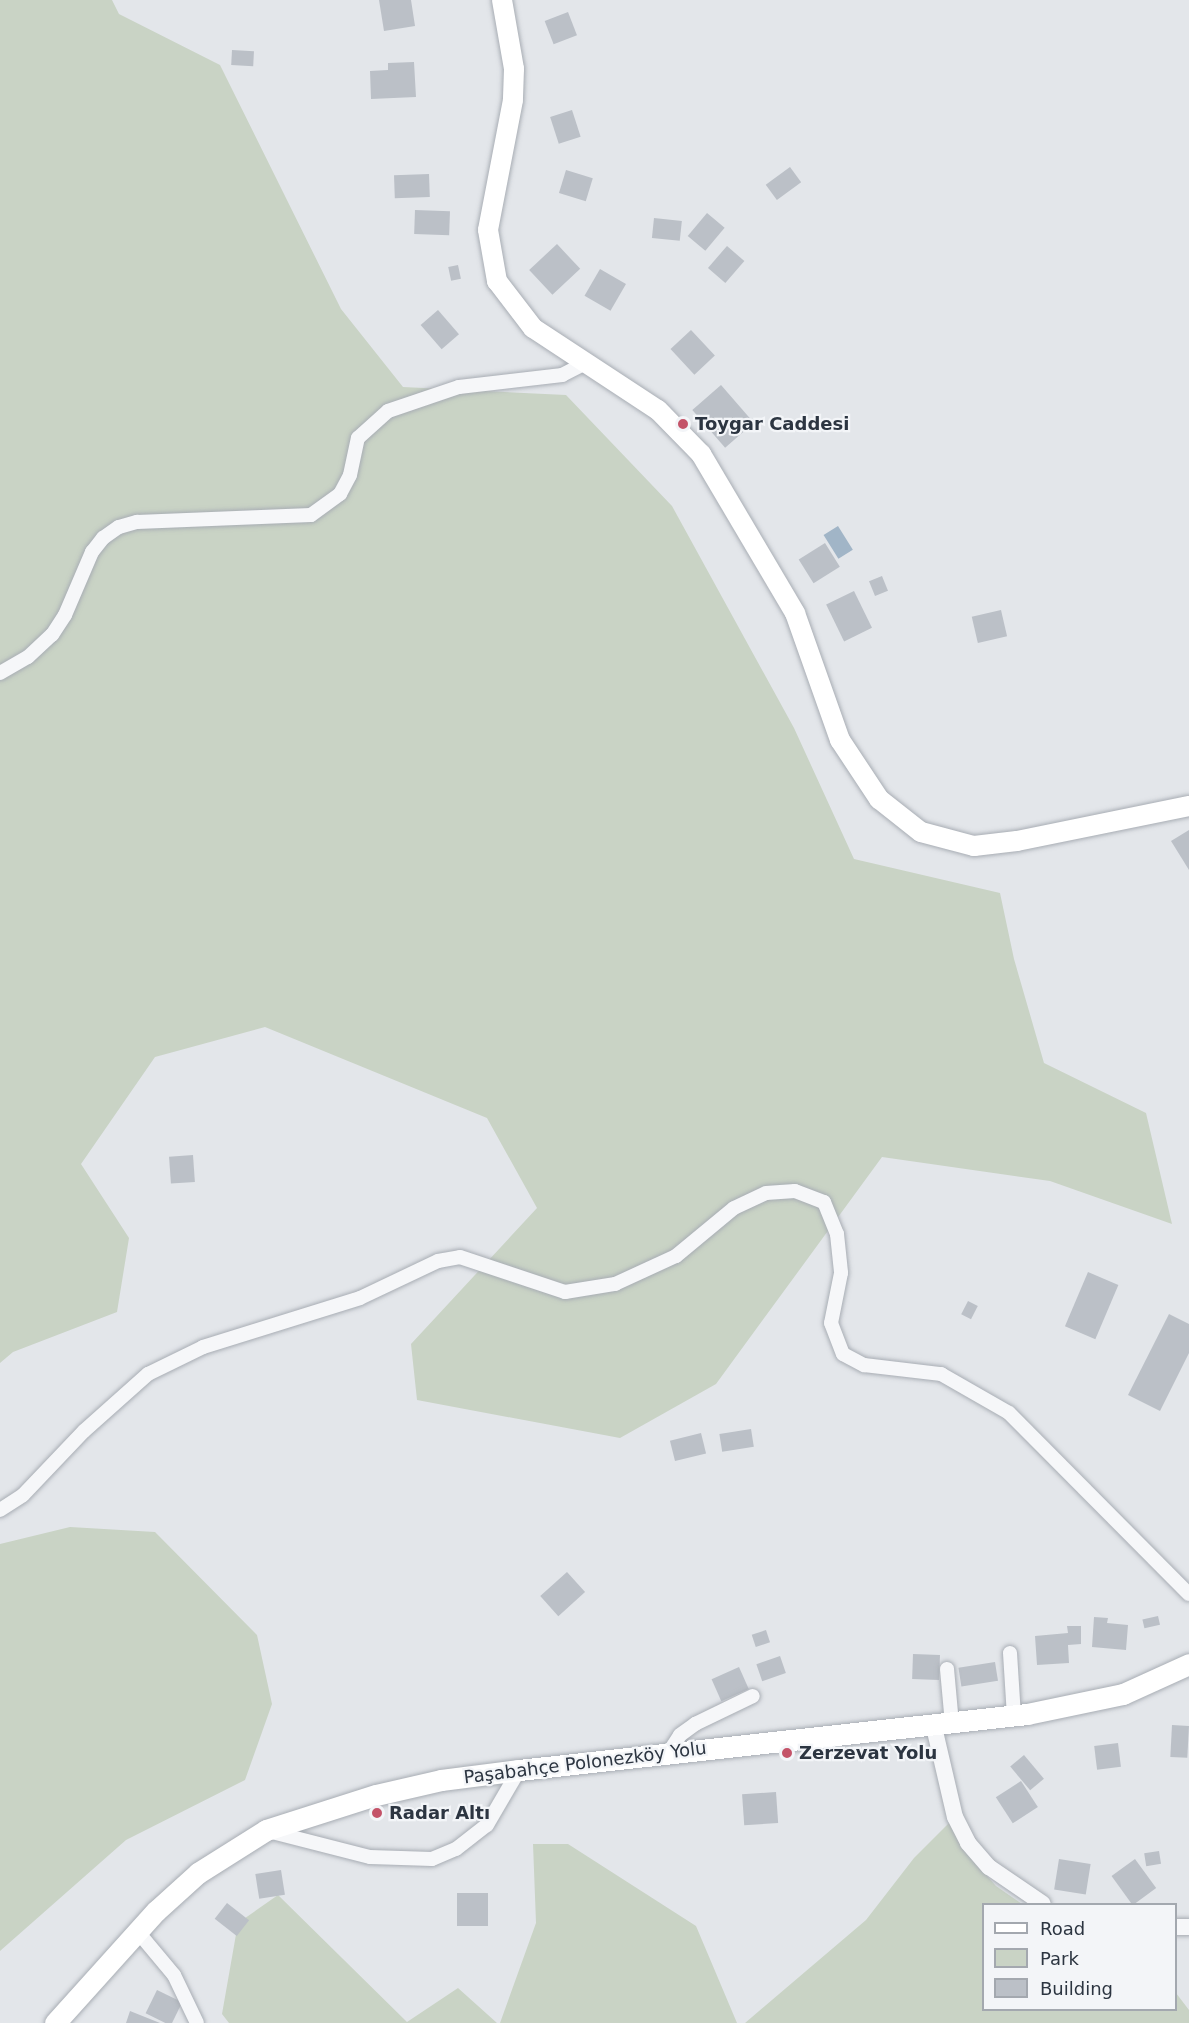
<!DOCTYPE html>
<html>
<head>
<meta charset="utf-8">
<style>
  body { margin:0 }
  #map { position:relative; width:1189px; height:2023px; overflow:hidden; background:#e3e6ea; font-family:"DejaVu Sans",sans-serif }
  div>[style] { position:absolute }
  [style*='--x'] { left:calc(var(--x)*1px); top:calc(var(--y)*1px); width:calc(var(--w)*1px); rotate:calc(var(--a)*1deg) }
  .green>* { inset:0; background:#c9d3c5 }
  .water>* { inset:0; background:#a1b5c7; transform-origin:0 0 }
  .building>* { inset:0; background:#bbc0c7; transform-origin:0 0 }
  .roads { filter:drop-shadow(0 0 2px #a8adb4) drop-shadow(0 0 2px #a8adb4) }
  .minor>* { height:14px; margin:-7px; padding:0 7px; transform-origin:7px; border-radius:7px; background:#f6f7f9 }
  .tertiary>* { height:16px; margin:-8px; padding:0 8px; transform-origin:8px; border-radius:8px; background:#f6f7f9 }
  .secondary>* { height:20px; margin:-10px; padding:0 10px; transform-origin:10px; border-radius:10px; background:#fff }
  .primary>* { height:21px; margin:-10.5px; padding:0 10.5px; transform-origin:10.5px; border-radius:10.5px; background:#fff }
  .dots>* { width:16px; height:16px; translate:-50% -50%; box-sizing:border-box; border:3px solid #f3f5f8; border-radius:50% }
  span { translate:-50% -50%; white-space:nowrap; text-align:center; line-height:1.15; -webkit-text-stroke:4.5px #f3f5f8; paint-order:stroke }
  .poi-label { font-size:18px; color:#2c3541; font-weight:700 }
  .left { translate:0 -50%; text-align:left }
  .street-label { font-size:18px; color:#2c3541 }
  .legend { position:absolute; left:982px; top:1903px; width:195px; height:108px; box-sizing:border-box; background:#f3f5f8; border:2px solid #a3a8af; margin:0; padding:8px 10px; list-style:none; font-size:18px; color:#2c3541 }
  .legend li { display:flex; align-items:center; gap:12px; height:30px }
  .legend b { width:30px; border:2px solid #a3a8af }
</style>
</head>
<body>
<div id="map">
  <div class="green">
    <i style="clip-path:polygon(0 0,112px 0,119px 14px,220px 65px,341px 309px,403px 387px,566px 395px,672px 506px,794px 728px,854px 859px,1000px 893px,1014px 959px,1044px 1063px,1146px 1113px,1172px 1224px,1050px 1181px,882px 1157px,716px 1384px,620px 1438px,417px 1400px,411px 1344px,537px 1208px,487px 1118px,265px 1027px,155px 1057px,81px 1164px,129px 1238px,117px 1312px,13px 1352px,0 1363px)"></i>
    <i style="clip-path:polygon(70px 1527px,155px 1532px,257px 1635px,272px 1704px,245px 1780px,126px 1840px,0 1951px,0 1544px)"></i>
    <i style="clip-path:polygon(951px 1821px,971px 1858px,996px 1886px,1022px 1904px,984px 1904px,984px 2010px,1176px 2010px,1176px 1993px,1189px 2010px,1189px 2023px,745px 2023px,866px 1920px,914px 1858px)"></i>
    <i style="clip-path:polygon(533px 1844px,568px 1844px,696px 1926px,737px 2023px,500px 2023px,536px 1923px)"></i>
    <i style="clip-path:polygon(278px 1895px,407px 2022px,458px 1988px,497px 2023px,229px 2023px,222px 2014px,238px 1923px)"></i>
  </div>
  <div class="water">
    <i style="left:838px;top:526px;width:28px;height:17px;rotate:58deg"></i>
  </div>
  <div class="building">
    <i style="clip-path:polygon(379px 0,411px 0,415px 26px,384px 31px)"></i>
    <i style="left:568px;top:12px;width:25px;height:25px;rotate:69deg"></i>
    <i style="left:232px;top:50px;width:22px;height:15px;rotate:3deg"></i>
    <i style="clip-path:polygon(414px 62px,416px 97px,371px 99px,370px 71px,388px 70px,388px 63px)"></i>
    <i style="left:572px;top:110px;width:28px;height:23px;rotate:72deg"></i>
    <i style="left:790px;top:167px;width:19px;height:30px;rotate:54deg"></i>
    <i style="left:566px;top:170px;width:28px;height:24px;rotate:17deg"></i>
    <i style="left:429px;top:174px;width:23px;height:35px;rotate:88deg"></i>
    <i style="left:415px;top:210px;width:35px;height:24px;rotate:2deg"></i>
    <i style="left:707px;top:213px;width:23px;height:30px;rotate:40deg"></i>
    <i style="left:654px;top:218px;width:28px;height:20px;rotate:6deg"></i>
    <i style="left:557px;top:244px;width:34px;height:38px;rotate:47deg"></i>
    <i style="left:727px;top:246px;width:23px;height:29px;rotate:41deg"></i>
    <i style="left:458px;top:265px;width:14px;height:10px;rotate:78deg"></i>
    <i style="left:600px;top:269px;width:30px;height:31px;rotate:30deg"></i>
    <i style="left:438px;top:310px;width:32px;height:23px;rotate:49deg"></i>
    <i style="left:691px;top:330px;width:35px;height:28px;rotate:47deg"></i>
    <i style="left:721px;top:385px;width:50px;height:38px;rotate:49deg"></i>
    <i style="left:825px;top:543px;width:28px;height:31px;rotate:58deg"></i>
    <i style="left:882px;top:576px;width:16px;height:14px;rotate:68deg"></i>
    <i style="left:854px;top:591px;width:41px;height:31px;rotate:64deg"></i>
    <i style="left:1001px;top:610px;width:27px;height:30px;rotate:77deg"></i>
    <i style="clip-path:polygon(1189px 830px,1189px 870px,1171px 841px)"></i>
    <i style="left:193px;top:1155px;width:27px;height:24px;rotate:86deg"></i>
    <i style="left:1088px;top:1272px;width:33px;height:59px;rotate:23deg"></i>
    <i style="left:968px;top:1301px;width:11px;height:15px;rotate:27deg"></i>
    <i style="clip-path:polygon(1169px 1314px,1189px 1324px,1189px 1353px,1160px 1411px,1128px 1395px)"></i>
    <i style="left:751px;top:1429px;width:18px;height:32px;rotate:81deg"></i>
    <i style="left:701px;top:1433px;width:21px;height:32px;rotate:76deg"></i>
    <i style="left:567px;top:1572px;width:27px;height:36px;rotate:48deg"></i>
    <i style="left:1158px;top:1616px;width:9px;height:16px;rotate:77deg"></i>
    <i style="clip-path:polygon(1094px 1617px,1108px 1618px,1107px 1623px,1128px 1625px,1126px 1650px,1092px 1647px)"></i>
    <i style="clip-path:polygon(1067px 1626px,1081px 1626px,1081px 1644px,1068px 1645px,1069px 1663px,1037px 1665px,1035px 1636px,1068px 1633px)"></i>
    <i style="left:766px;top:1630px;width:13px;height:15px;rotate:72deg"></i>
    <i style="left:913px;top:1654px;width:27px;height:25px;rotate:2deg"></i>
    <i style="left:780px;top:1656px;width:18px;height:25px;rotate:71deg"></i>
    <i style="left:995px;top:1662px;width:19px;height:37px;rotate:81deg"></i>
    <i style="left:739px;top:1667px;width:24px;height:30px;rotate:66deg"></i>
    <i style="left:1172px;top:1725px;width:17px;height:32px;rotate:3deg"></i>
    <i style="left:1118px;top:1743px;width:24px;height:24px;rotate:83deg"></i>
    <i style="left:1024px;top:1755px;width:31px;height:18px;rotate:50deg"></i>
    <i style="left:1021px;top:1781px;width:31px;height:30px;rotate:57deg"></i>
    <i style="left:776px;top:1792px;width:31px;height:34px;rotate:86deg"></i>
    <i style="left:1159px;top:1851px;width:13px;height:15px;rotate:81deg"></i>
    <i style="left:1059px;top:1859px;width:32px;height:31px;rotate:9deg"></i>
    <i style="left:1135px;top:1859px;width:36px;height:29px;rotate:54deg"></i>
    <i style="left:281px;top:1870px;width:25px;height:26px;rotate:81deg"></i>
    <i style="left:457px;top:1893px;width:31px;height:33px"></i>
    <i style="left:227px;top:1903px;width:28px;height:20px;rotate:38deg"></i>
    <i style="left:157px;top:1990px;width:28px;height:26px;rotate:26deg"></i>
    <i style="clip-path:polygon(130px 2011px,160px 2023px,126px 2023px)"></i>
  </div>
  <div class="roads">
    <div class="minor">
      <i style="--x:0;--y:673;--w:32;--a:-30"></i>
      <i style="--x:28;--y:657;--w:33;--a:-43"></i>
      <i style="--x:52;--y:635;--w:24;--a:-57"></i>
      <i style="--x:65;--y:615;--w:69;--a:-66.8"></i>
      <i style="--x:92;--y:552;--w:18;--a:-52"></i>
      <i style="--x:103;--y:538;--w:19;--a:-35"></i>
      <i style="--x:119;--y:527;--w:19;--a:-16"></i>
      <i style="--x:137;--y:522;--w:174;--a:-2.3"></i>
      <i style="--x:311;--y:515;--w:36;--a:-36"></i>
      <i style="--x:340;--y:494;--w:21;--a:-62"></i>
      <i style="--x:350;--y:475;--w:38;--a:-78"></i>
      <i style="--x:358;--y:438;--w:40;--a:-42"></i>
      <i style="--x:388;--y:411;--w:75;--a:-18.7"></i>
      <i style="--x:459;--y:387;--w:104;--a:-6.6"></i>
      <i style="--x:562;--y:375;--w:27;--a:-27"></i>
      <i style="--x:0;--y:1510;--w:27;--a:-33"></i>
      <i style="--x:23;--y:1495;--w:88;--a:-46.4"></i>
      <i style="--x:84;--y:1431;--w:86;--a:-41.7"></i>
      <i style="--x:148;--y:1374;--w:61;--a:-26.1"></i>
      <i style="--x:203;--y:1347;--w:164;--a:-17.3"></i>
      <i style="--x:360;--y:1298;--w:86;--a:-25.4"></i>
      <i style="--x:438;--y:1261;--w:22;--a:-10"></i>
      <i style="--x:460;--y:1257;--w:111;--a:18.4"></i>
      <i style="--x:565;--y:1292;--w:51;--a:-9.1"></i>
      <i style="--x:615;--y:1284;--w:67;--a:-24.7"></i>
      <i style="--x:676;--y:1256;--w:75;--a:-39.6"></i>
      <i style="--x:734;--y:1208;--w:35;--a:-25"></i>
      <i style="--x:766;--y:1193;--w:29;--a:-4"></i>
      <i style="--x:795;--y:1191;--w:31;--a:21"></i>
      <i style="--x:824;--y:1202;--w:35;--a:68"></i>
      <i style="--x:837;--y:1234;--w:39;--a:84"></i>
      <i style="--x:841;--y:1273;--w:51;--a:101.3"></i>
      <i style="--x:831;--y:1323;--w:33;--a:69"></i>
      <i style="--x:843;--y:1354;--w:24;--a:28"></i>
      <i style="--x:864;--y:1365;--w:78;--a:6.7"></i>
      <i style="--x:941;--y:1374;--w:78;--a:29.8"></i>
      <i style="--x:1009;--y:1413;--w:255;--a:45.2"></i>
      <i style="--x:1010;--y:1653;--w:63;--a:86.4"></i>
      <i style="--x:947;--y:1669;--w:55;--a:84.8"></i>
      <i style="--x:669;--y:1752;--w:20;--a:-57"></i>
      <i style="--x:680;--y:1735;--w:19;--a:-36"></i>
      <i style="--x:695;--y:1724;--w:64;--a:-25.8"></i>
      <i style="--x:268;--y:1831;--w:105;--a:14.3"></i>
      <i style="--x:370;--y:1857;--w:62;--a:1.8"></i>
      <i style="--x:432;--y:1859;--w:26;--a:-23"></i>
      <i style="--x:456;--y:1849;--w:39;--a:-38"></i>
      <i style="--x:487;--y:1825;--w:64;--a:-59.8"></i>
      <i style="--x:138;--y:1932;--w:56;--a:50.1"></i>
      <i style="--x:174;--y:1975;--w:53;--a:64.4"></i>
    </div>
    <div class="tertiary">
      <i style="--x:934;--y:1727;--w:92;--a:76.9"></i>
      <i style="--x:955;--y:1817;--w:29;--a:63"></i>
      <i style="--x:968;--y:1843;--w:32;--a:49"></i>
      <i style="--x:989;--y:1867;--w:65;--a:34.4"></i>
      <i style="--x:1176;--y:1927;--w:13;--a:0"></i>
    </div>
    <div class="secondary">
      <i style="--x:502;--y:0;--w:70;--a:80.1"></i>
      <i style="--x:514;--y:69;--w:31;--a:92"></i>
      <i style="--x:513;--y:100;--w:132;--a:100.9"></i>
      <i style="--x:488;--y:230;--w:52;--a:80"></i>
      <i style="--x:497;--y:281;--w:59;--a:52.5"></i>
      <i style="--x:533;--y:328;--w:149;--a:33.3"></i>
      <i style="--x:658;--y:410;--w:62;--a:45.7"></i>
      <i style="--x:701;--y:454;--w:185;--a:59.4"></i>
      <i style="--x:795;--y:613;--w:135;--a:70.5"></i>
      <i style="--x:840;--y:740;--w:71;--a:56.5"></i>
      <i style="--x:879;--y:799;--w:53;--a:38.2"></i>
      <i style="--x:921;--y:832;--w:55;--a:14.8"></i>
      <i style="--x:974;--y:846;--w:43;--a:-6.6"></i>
      <i style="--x:1017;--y:841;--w:176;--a:-11.5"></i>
    </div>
    <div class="primary">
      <i style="--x:55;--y:2023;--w:151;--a:-48"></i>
      <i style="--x:156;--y:1911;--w:57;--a:-42.1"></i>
      <i style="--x:198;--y:1873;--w:80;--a:-32.3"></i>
      <i style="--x:266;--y:1830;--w:115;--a:-17.7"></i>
      <i style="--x:376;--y:1795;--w:67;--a:-13"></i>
      <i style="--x:441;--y:1780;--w:79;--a:-7.3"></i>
      <i style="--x:519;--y:1770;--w:511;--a:-6.29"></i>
      <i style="--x:1027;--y:1714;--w:98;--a:-11.8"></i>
      <i style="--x:1123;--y:1694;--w:72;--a:-24.4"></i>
    </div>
  </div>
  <div class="dots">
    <i style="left:683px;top:424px;background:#c45368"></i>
    <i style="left:787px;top:1753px;background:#c45368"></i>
    <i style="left:377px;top:1813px;background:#c45368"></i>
  </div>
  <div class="poi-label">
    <span class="left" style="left:695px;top:424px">Toygar Caddesi</span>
    <span class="left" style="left:799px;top:1753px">Zerzevat Yolu</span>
    <span class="left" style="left:389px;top:1813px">Radar Altı</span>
  </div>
  <div class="street-label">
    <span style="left:585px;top:1763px;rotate:-7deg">Paşabahçe Polonezköy Yolu</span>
  </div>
  <ul class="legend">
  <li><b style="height:8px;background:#fff"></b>Road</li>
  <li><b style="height:16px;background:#c9d3c5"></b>Park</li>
  <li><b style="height:16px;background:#bbc0c7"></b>Building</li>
  </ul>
</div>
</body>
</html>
